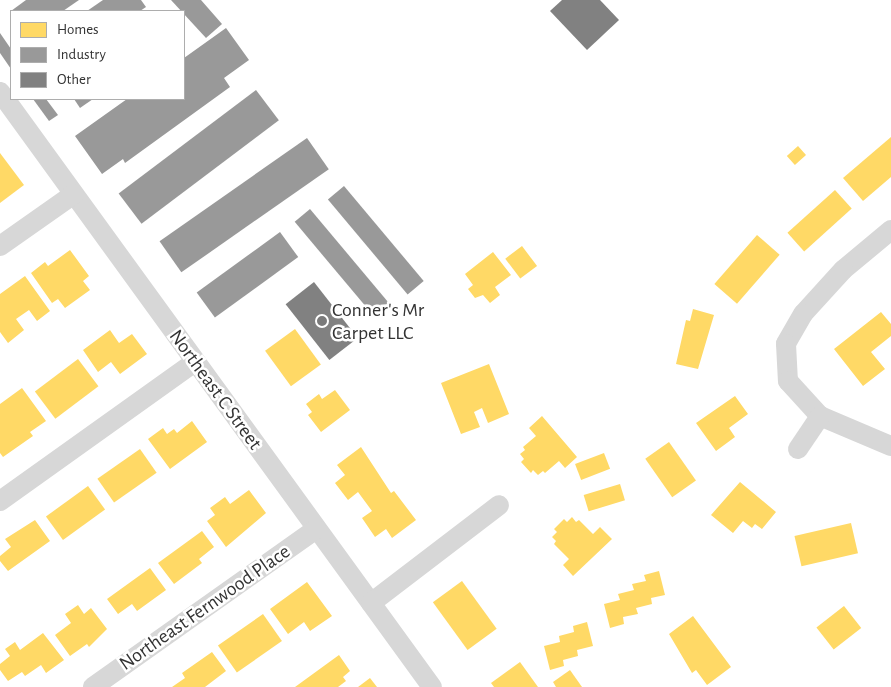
<!DOCTYPE html>
<html>
<head>
<meta charset="utf-8">
<style>
  body { margin:0 }
  #map { position:relative; width:891px; height:687px; overflow:hidden; background:#fff; font-family:"Alegreya Sans",sans-serif }
  div>[style] { position:absolute }
  [style*='--x'] { left:calc(var(--x)*1px); top:calc(var(--y)*1px); width:calc(var(--w)*1px); rotate:calc(var(--a)*1deg) }
  .homes>* { inset:0; background:#ffd966; transform-origin:0 0 }
  .industry>* { inset:0; background:#999; transform-origin:0 0 }
  .building>* { inset:0; background:#818181; transform-origin:0 0 }
  .street>* { height:20px; margin:-10px; padding:0 10px; transform-origin:10px; border-radius:10px; background:#d7d7d7 }
  .dots>* { width:14px; height:14px; translate:-50% -50%; box-sizing:border-box; border:2px solid #fff; border-radius:50% }
  span { translate:-50% -50%; white-space:nowrap; text-align:center; line-height:1.15; -webkit-text-stroke:5px #fff; paint-order:stroke }
  .poi-label { font-size:20px; color:#333 }
  .left { translate:0 -50%; text-align:left }
  .street-label { font-size:20px; color:#333 }
  .legend { position:absolute; left:10px; top:10px; width:175px; height:90px; box-sizing:border-box; background:#fff; border:1px solid #adadad; margin:0; padding:6px 9px; list-style:none; font-size:15px; color:#333 }
  .legend li { display:flex; align-items:center; gap:10px; height:25px }
  .legend b { width:25px; border:1px solid #adadad }
</style>
</head>
<body>
<div id="map">
  <div class="homes">
    <i style="clip-path:polygon(891px 137px,891px 177px,863px 201px,843px 178px)"></i>
    <i style="left:798px;top:146px;width:12px;height:15px;rotate:48deg"></i>
    <i style="clip-path:polygon(0 153px,24px 185px,0 203px)"></i>
    <i style="left:835px;top:190px;width:25px;height:64px;rotate:48deg"></i>
    <i style="left:757px;top:235px;width:30px;height:65px;rotate:41deg"></i>
    <i style="left:522px;top:246px;width:25px;height:21px;rotate:53deg"></i>
    <i style="clip-path:polygon(70px 250px,89px 276px,83px 281px,90px 290px,65px 308px,58px 299px,52px 303px,31px 273px,45px 262px,48px 266px)"></i>
    <i style="clip-path:polygon(493px 252px,511px 275px,495px 287px,500px 295px,490px 303px,483px 295px,475px 298px,468px 289px,473px 285px,465px 274px)"></i>
    <i style="clip-path:polygon(25px 276px,50px 311px,37px 321px,29px 310px,16px 319px,24px 330px,8px 343px,0 332px,0 294px)"></i>
    <i style="clip-path:polygon(693px 309px,714px 315px,698px 369px,676px 364px,686px 320px,690px 321px)"></i>
    <i style="clip-path:polygon(881px 312px,891px 324px,891px 336px,871px 352px,885px 369px,863px 386px,834px 349px)"></i>
    <i style="left:295px;top:329px;width:44px;height:37px;rotate:54deg"></i>
    <i style="clip-path:polygon(110px 330px,119px 343px,132px 334px,147px 354px,120px 374px,111px 362px,98px 372px,83px 350px)"></i>
    <i style="left:78px;top:359px;width:34px;height:54px;rotate:53deg"></i>
    <i style="clip-path:polygon(489px 364px,509px 414px,488px 423px,482px 408px,474px 412px,480px 427px,461px 434px,441px 383px)"></i>
    <i style="clip-path:polygon(22px 388px,46px 421px,30px 432px,33px 436px,3px 457px,0 453px,0 404px)"></i>
    <i style="clip-path:polygon(335px 390px,350px 410px,321px 432px,308px 415px,312px 412px,306px 404px,319px 394px,322px 399px)"></i>
    <i style="clip-path:polygon(735px 396px,748px 414px,729px 428px,735px 437px,716px 451px,696px 423px)"></i>
    <i style="clip-path:polygon(542px 416px,577px 457px,565px 468px,559px 461px,545px 473px,543px 471px,538px 475px,533px 470px,531px 473px,521px 462px,524px 459px,520px 454px,525px 450px,523px 447px,536px 436px,529px 428px)"></i>
    <i style="clip-path:polygon(192px 421px,207px 442px,170px 469px,148px 439px,163px 428px,167px 434px,174px 429px,177px 433px)"></i>
    <i style="left:669px;top:442px;width:47px;height:29px;rotate:55deg"></i>
    <i style="clip-path:polygon(361px 447px,391px 493px,394px 491px,416px 520px,392px 538px,386px 529px,375px 537px,362px 518px,372px 511px,358px 492px,348px 500px,335px 483px,345px 475px,337px 465px)"></i>
    <i style="left:140px;top:449px;width:29px;height:52px;rotate:55deg"></i>
    <i style="left:604px;top:453px;width:17px;height:31px;rotate:69deg"></i>
    <i style="clip-path:polygon(740px 482px,776px 512px,762px 529px,755px 524px,752px 528px,743px 521px,733px 533px,711px 515px)"></i>
    <i style="left:620px;top:484px;width:17px;height:38px;rotate:73deg"></i>
    <i style="left:88px;top:486px;width:29px;height:52px;rotate:54deg"></i>
    <i style="clip-path:polygon(249px 490px,266px 513px,226px 547px,207px 521px,215px 515px,210px 508px,225px 497px,230px 504px)"></i>
    <i style="clip-path:polygon(572px 517px,576px 522px,579px 520px,593px 534px,600px 527px,612px 539px,573px 576px,563px 565px,569px 559px,554px 544px,556px 541px,552px 537px,557px 532px,554px 529px,564px 519px,567px 522px)"></i>
    <i style="clip-path:polygon(35px 520px,50px 541px,8px 571px,0 561px,0 556px,11px 547px,5px 539px)"></i>
    <i style="left:851px;top:523px;width:31px;height:58px;rotate:77deg"></i>
    <i style="clip-path:polygon(202px 531px,214px 547px,199px 559px,202px 563px,174px 584px,158px 563px)"></i>
    <i style="clip-path:polygon(150px 568px,166px 590px,137px 611px,132px 604px,118px 614px,107px 599px)"></i>
    <i style="clip-path:polygon(659px 571px,665px 595px,651px 598px,652px 604px,636px 608px,638px 614px,623px 617px,624px 624px,610px 628px,604px 604px,620px 600px,618px 594px,634px 590px,632px 584px,646px 581px,644px 575px)"></i>
    <i style="left:462px;top:581px;width:59px;height:36px;rotate:54deg"></i>
    <i style="clip-path:polygon(307px 582px,332px 616px,310px 631px,304px 622px,288px 634px,270px 609px)"></i>
    <i style="clip-path:polygon(78px 605px,84px 614px,91px 608px,107px 629px,89px 647px,87px 644px,70px 656px,55px 635px,71px 623px,65px 614px)"></i>
    <i style="left:844px;top:606px;width:28px;height:35px;rotate:52deg"></i>
    <i style="left:263px;top:614px;width:33px;height:55px;rotate:55deg"></i>
    <i style="clip-path:polygon(693px 616px,731px 667px,707px 685px,696px 670px,692px 673px,669px 634px)"></i>
    <i style="clip-path:polygon(587px 622px,593px 646px,577px 650px,578px 656px,563px 660px,564px 666px,550px 670px,544px 646px,560px 642px,559px 636px,574px 632px,573px 626px)"></i>
    <i style="clip-path:polygon(43px 633px,64px 660px,46px 673px,41px 665px,25px 676px,22px 672px,8px 681px,0 670px,0 664px,10px 656px,5px 649px,15px 642px,20px 650px)"></i>
    <i style="clip-path:polygon(212px 652px,226px 671px,205px 687px,172px 687px,185px 678px,182px 673px)"></i>
    <i style="clip-path:polygon(339px 655px,350px 671px,343px 677px,346px 681px,338px 687px,295px 687px)"></i>
    <i style="clip-path:polygon(520px 662px,538px 687px,494px 687px,491px 683px)"></i>
    <i style="clip-path:polygon(570px 670px,582px 687px,556px 687px,553px 682px)"></i>
    <i style="clip-path:polygon(370px 678px,377px 687px,358px 687px)"></i>
  </div>
  <div class="industry">
    <i style="clip-path:polygon(26px 0,79px 0,63px 11px,11px 11px)"></i>
    <i style="clip-path:polygon(103px 0,141px 0,146px 7px,140px 11px,87px 11px)"></i>
    <i style="clip-path:polygon(171px 0,201px 0,222px 24px,206px 38px)"></i>
    <i style="clip-path:polygon(226px 28px,249px 60px,224px 78px,230px 87px,125px 163px,123px 159px,102px 174px,75px 136px,127px 99px,184px 99px,184px 58px)"></i>
    <i style="clip-path:polygon(0 33px,11px 49px,11px 69px,0 53px)"></i>
    <i style="left:256px;top:90px;width:38px;height:172px;rotate:53deg"></i>
    <i style="clip-path:polygon(33px 99px,46px 99px,58px 115px,49px 121px)"></i>
    <i style="clip-path:polygon(74px 99px,93px 99px,80px 108px)"></i>
    <i style="left:307px;top:138px;width:38px;height:180px;rotate:55deg"></i>
    <i style="left:344px;top:186px;width:124px;height:21px;rotate:50deg"></i>
    <i style="left:310px;top:209px;width:124px;height:20px;rotate:50deg"></i>
    <i style="left:280px;top:232px;width:31px;height:103px;rotate:54deg"></i>
  </div>
  <div class="building">
    <i style="clip-path:polygon(562px 0,600px 0,619px 20px,587px 50px,550px 11px)"></i>
    <i style="left:314px;top:282px;width:71px;height:36px;rotate:52deg"></i>
  </div>
  <div class="street">
    <i style="--x:0;--y:92;--w:735;--a:54.02"></i>
    <i style="--x:891;--y:230;--w:62;--a:140.2"></i>
    <i style="--x:843;--y:270;--w:59;--a:132.3"></i>
    <i style="--x:803;--y:314;--w:34;--a:120"></i>
    <i style="--x:786;--y:344;--w:37;--a:87"></i>
    <i style="--x:788;--y:381;--w:47;--a:47.6"></i>
    <i style="--x:820;--y:416;--w:77;--a:22.9"></i>
    <i style="--x:0;--y:246;--w:90;--a:-35.1"></i>
    <i style="--x:798;--y:449;--w:40;--a:-56"></i>
    <i style="--x:0;--y:501;--w:239;--a:-35.5"></i>
    <i style="--x:371;--y:603;--w:161;--a:-37.4"></i>
    <i style="--x:93;--y:687;--w:273;--a:-35.3"></i>
  </div>
  <div class="dots">
    <i style="left:322px;top:321px;background:#7a7a7a"></i>
  </div>
  <div class="poi-label">
    <span class="left" style="left:332px;top:322px">Conner's Mr<br>Carpet LLC</span>
  </div>
  <div class="street-label">
    <span style="left:215px;top:390px;rotate:54deg">Northeast C Street</span>
    <span style="left:205px;top:608px;rotate:-35deg">Northeast Fernwood Place</span>
  </div>
  <ul class="legend">
  <li><b style="height:14px;background:#ffd966"></b>Homes</li>
  <li><b style="height:14px;background:#999"></b>Industry</li>
  <li><b style="height:14px;background:#818181"></b>Other</li>
  </ul>
</div>
</body>
</html>
